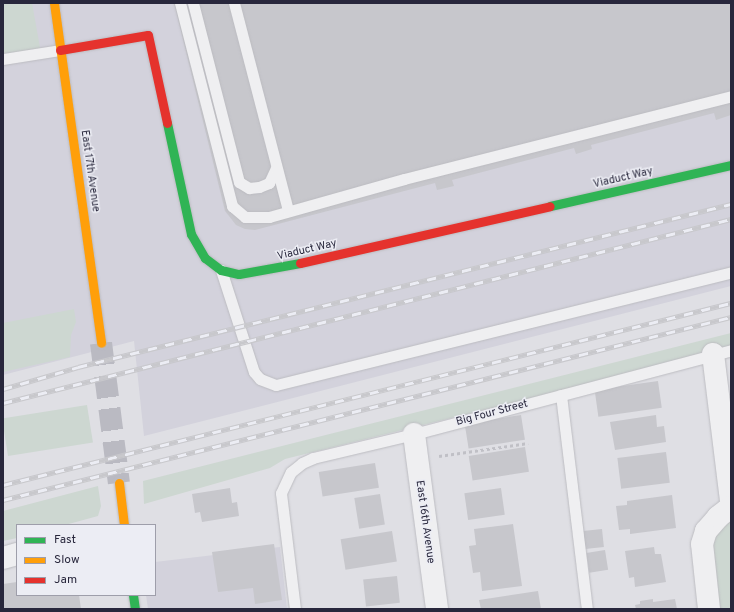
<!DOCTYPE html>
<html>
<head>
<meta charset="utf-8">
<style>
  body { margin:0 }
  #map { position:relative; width:734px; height:612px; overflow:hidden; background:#dfdfe4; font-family:Overpass,sans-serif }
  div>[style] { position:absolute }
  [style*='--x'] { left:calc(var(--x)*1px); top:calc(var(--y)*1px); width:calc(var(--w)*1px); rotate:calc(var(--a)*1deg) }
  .built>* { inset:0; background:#d3d2dc }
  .green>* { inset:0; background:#cdd7d1; transform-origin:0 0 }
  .building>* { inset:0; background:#c7c7cc; transform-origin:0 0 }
  .secondary-tunnel>* { height:22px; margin-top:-11px; transform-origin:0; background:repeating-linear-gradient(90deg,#babac2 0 22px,transparent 0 33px) }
  .path>* { height:2.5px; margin-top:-1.25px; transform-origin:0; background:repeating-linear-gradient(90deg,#c0c0c6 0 3px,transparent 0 6px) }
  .roads { filter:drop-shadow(0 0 1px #bcbcc1) drop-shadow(0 0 1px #bcbcc1) }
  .lane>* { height:11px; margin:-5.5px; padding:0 5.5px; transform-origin:5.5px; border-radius:5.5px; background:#efeff1 }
  .street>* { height:22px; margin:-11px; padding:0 11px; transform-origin:11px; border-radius:11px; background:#efeff1 }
  .fast>* { height:9px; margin:-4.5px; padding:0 4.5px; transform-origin:4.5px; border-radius:4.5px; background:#30b455 }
  .slow>* { height:9px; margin:-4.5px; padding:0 4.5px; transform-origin:4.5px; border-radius:4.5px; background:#ff9f0a }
  .jam>* { height:9px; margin:-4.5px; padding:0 4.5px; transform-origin:4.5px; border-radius:4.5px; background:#e5322d }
  .rail>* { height:4.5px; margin-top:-2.25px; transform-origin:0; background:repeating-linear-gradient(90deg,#ecedf4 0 9px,#c8c8cc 0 18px); box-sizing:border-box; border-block:1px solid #c8c8cc }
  span { translate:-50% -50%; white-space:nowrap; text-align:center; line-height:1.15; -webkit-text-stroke:3px #ecedf4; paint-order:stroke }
  .street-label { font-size:11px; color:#28273c }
  .frame { position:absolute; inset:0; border:4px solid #28273c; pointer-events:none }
  .legend { position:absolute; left:16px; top:524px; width:140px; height:72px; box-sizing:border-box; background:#ecedf4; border:1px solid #9e9eaa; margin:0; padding:5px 7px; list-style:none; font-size:12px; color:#28273c }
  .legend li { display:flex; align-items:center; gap:8px; height:20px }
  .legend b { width:20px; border:1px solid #9e9eaa }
</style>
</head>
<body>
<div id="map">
  <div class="built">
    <i style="clip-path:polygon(3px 3px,731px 3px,731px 286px,144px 436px,134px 341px,3px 375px)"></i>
    <i style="clip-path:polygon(280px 547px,287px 609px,148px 609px,146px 595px,155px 595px,155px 562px)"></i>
  </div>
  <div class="green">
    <i style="clip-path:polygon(3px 3px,32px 3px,41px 53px,3px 59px)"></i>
    <i style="clip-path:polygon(74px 309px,76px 322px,71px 335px,70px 357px,3px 372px,3px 323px)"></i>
    <i style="clip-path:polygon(731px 333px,731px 349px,285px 459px,270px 468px,144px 504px,143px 481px)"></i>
    <i style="left:87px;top:405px;width:38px;height:86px;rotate:81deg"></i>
    <i style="clip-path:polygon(98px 486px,101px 506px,98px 516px,65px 525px,17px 525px,17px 538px,3px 541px,3px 511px)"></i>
    <i style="clip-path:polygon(731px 507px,731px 609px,709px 609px,706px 531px)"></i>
  </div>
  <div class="building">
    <i style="clip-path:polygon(174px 3px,731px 3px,731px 115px,716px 120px,714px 113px,591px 145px,592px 149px,576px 154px,574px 148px,452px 180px,454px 186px,437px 190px,435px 183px,255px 230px,245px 229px,236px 225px,225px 211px)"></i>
    <i style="left:658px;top:381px;width:27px;height:64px;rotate:82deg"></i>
    <i style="left:521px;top:415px;width:25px;height:57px;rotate:81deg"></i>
    <i style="clip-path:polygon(656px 415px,657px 427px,664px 426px,666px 442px,615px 450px,610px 422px)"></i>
    <i style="left:525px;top:447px;width:25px;height:57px;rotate:81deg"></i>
    <i style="left:666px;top:452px;width:31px;height:49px;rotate:83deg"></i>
    <i style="left:375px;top:463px;width:25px;height:57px;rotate:81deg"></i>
    <i style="clip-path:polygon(230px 488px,232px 503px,237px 502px,239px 516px,202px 522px,200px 512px,195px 513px,192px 494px)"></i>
    <i style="left:501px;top:488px;width:27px;height:37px;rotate:82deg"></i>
    <i style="left:380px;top:494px;width:31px;height:26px;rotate:81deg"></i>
    <i style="clip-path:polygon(672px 495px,676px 528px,630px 534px,630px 529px,619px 530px,616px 506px,627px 505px,627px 501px)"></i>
    <i style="clip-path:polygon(513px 524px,522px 586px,482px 591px,480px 572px,473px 573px,469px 546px,476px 545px,474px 529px)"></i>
    <i style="left:602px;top:529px;width:18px;height:19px;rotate:84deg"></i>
    <i style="left:392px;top:531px;width:31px;height:52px;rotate:81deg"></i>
    <i style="clip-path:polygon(274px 544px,282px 600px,255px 604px,253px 588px,218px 592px,212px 552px)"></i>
    <i style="clip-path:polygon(654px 547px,655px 554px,661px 554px,666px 582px,635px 587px,634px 577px,629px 578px,625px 551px)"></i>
    <i style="left:605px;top:550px;width:20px;height:19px;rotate:81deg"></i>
    <i style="left:397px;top:576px;width:27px;height:34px;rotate:84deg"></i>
    <i style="clip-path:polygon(17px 582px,17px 595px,79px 595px,81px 609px,3px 609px,3px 584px)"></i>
    <i style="clip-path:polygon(538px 591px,541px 609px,481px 609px,479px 600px)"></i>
    <i style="clip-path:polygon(653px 599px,653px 602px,675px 599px,677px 609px,636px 609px,635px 605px,640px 604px,640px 601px)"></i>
  </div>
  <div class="secondary-tunnel">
    <i style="--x:101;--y:343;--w:141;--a:82.7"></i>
  </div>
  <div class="path">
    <i style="--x:439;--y:456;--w:90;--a:-8.3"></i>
  </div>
  <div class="roads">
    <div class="lane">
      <i style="--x:180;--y:3;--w:210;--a:75.6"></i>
      <i style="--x:232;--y:206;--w:17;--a:40"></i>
      <i style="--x:245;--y:217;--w:24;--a:0"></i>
      <i style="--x:269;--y:217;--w:140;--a:-15.7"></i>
      <i style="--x:404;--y:179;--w:337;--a:-14.2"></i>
      <i style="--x:193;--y:3;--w:185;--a:75.6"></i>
      <i style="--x:239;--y:182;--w:12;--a:31"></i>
      <i style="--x:249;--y:188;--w:10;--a:-6"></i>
      <i style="--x:259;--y:187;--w:11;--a:-22"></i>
      <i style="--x:269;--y:183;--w:17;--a:-65"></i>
      <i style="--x:234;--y:3;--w:215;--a:75.4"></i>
      <i style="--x:3;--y:59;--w:58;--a:-9"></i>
      <i style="--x:221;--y:270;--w:107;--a:72.1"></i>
      <i style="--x:254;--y:372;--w:9;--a:49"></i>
      <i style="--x:260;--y:379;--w:17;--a:21"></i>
      <i style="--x:276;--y:385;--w:469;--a:-13.9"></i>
      <i style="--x:561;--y:395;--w:216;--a:83.1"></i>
      <i style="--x:295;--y:609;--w:117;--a:-96.9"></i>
      <i style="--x:281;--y:493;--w:23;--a:-65"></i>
      <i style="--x:291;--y:472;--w:14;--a:-39"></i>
      <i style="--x:302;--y:463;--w:12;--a:-24"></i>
      <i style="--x:313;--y:458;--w:104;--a:-13.4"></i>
      <i style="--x:414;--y:434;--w:328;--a:-14.8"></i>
    </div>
    <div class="street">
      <i style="--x:713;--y:354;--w:147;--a:83"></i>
      <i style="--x:414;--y:434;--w:177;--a:82.5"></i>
      <i style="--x:3;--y:558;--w:15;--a:-16"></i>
      <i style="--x:709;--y:609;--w:65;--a:-96.1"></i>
      <i style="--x:702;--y:544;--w:14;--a:-73"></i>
      <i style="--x:706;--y:531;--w:18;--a:-49"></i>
      <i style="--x:718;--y:517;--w:16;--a:-38"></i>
    </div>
    <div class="fast">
      <i style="--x:167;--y:123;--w:114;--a:77.8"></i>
      <i style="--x:191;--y:234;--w:28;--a:60"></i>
      <i style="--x:205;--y:258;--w:20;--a:37"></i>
      <i style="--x:221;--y:270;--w:18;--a:13"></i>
      <i style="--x:239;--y:274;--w:62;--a:-10.2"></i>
      <i style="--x:550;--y:206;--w:186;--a:-12.8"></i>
      <i style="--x:133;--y:595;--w:14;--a:82"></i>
    </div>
    <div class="slow">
      <i style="--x:54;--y:3;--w:343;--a:82.1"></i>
      <i style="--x:119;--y:483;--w:42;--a:83.2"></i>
    </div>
    <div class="jam">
      <i style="--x:60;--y:50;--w:89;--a:-9.7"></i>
      <i style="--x:148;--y:35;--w:90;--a:77.8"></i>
      <i style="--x:300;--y:263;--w:256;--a:-12.8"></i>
    </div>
  </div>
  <div class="rail">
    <i style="--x:3;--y:389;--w:78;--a:-16.3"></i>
    <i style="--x:78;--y:367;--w:673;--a:-14.02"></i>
    <i style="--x:3;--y:403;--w:751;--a:-14.18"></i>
    <i style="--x:3;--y:485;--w:750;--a:-14.04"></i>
    <i style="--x:3;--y:500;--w:751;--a:-14.11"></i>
  </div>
  <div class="street-label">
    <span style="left:90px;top:171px;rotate:82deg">East 17th Avenue</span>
    <span style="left:623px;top:178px;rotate:-13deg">Viaduct Way</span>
    <span style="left:307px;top:250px;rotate:-13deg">Viaduct Way</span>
    <span style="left:492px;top:413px;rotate:-15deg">Big Four Street</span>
    <span style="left:425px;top:522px;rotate:82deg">East 16th Avenue</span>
  </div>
  <div class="frame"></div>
  <ul class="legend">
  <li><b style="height:5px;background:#30b455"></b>Fast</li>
  <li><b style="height:5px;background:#ff9f0a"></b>Slow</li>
  <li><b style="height:5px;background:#e5322d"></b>Jam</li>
  </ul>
</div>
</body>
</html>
